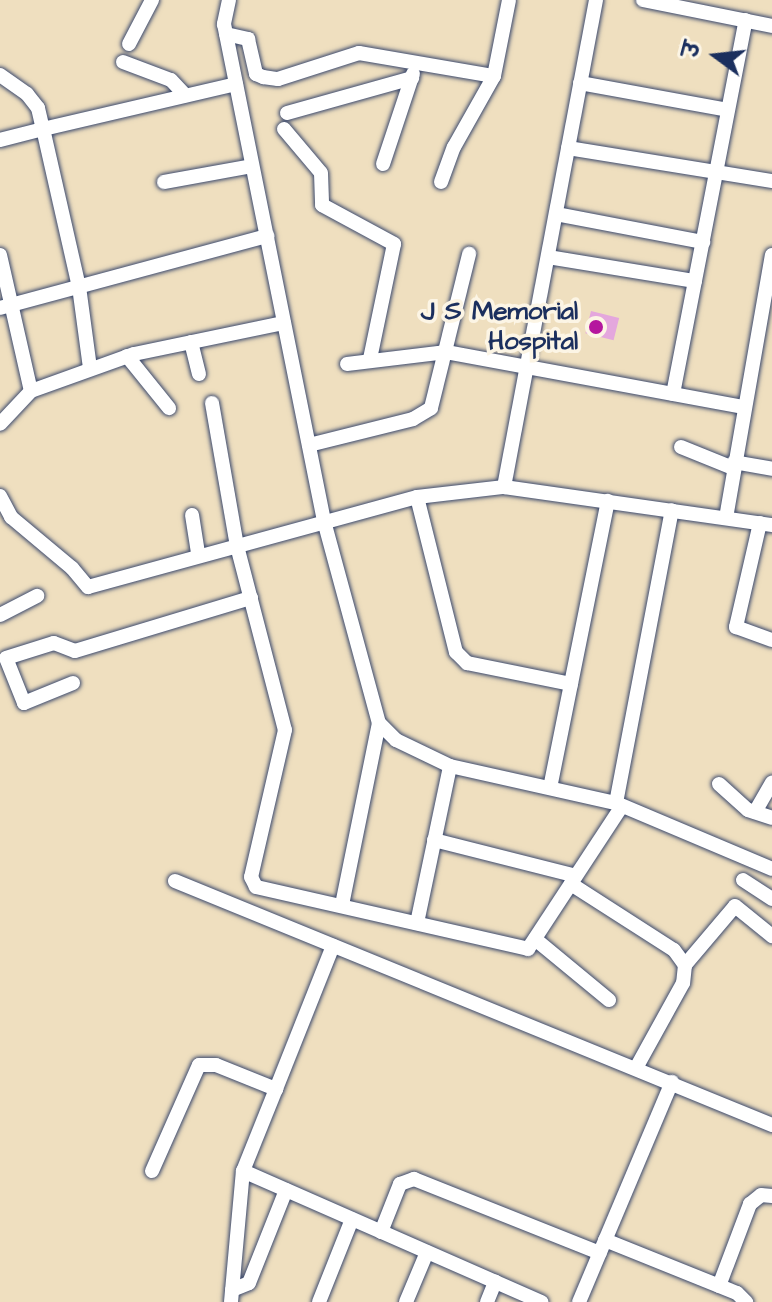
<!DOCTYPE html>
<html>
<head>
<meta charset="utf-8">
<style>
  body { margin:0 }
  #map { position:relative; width:772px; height:1302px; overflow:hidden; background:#efdfbf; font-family:"Architects Daughter","Playpen Sans Deva",sans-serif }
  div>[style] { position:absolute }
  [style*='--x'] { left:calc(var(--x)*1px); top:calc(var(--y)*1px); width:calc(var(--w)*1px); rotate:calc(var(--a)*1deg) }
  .building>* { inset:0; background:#e4a7dd; transform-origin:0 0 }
  .roads { filter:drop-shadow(0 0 2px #3b496d) drop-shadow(0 0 2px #3b496d) }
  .minor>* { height:14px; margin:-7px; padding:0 7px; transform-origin:7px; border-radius:7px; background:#fff }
  .dots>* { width:22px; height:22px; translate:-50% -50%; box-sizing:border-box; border:4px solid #fcf5e5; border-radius:50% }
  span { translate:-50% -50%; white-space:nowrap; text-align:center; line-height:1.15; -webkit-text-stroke:7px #fcf5e5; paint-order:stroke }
  .poi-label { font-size:26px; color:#1b2f5e; font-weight:700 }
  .right { translate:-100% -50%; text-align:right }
  .north { position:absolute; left:676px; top:16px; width:80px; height:80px; -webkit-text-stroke:6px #fcf5e5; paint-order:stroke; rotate:285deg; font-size:22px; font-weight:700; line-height:32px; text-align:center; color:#1b2f5e }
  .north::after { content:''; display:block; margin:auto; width:28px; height:36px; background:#1b2f5e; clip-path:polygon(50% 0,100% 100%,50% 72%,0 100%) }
</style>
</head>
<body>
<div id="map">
  <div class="building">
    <i style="left:591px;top:311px;width:29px;height:23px;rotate:14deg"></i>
  </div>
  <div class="roads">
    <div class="minor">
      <i style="--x:229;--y:0;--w:25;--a:102"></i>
      <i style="--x:224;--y:24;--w:507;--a:78.62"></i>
      <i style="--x:324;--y:521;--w:209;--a:74.8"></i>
      <i style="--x:379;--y:723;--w:186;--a:101.5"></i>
      <i style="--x:643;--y:0;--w:132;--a:11.4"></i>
      <i style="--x:226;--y:34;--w:23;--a:13"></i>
      <i style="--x:248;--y:39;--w:36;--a:77"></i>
      <i style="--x:256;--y:74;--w:8;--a:23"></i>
      <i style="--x:263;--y:77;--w:15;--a:8"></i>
      <i style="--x:278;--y:79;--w:85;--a:-17.8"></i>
      <i style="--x:359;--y:53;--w:137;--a:9.7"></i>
      <i style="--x:129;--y:44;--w:50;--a:-62.4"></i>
      <i style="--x:123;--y:62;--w:51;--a:20.6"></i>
      <i style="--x:171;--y:80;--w:21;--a:47"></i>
      <i style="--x:0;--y:75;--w:33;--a:35"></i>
      <i style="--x:27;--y:94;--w:18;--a:52"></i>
      <i style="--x:38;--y:108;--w:22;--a:77"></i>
      <i style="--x:43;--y:129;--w:44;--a:165.7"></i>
      <i style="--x:580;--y:83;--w:150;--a:10.3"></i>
      <i style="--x:287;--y:113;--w:130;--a:-15.6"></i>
      <i style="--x:284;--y:129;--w:57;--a:49.9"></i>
      <i style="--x:321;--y:173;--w:32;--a:88"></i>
      <i style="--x:322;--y:205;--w:82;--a:28.4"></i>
      <i style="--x:394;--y:244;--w:117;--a:101.8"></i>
      <i style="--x:568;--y:148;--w:207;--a:9.2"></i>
      <i style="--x:383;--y:164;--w:95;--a:-71.6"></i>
      <i style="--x:164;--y:182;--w:89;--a:-10.3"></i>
      <i style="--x:441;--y:182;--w:37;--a:-70"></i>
      <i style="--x:454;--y:147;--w:81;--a:-60.6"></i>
      <i style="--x:494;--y:76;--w:77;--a:-78.8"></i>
      <i style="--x:556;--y:214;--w:150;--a:10.8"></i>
      <i style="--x:0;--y:255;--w:139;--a:77.2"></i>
      <i style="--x:31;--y:391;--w:45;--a:133.2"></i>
      <i style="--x:548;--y:257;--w:149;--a:9.3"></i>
      <i style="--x:0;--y:308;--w:277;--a:-15.1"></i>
      <i style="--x:191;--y:342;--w:33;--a:76"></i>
      <i style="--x:127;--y:356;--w:67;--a:51.1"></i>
      <i style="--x:347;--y:364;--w:100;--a:-6.9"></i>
      <i style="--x:446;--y:352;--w:303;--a:10.5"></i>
      <i style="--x:90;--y:368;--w:82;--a:-97.7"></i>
      <i style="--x:79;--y:287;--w:162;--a:-102.8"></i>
      <i style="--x:43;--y:129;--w:198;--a:-13.1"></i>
      <i style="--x:31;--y:391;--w:109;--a:-19.8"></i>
      <i style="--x:134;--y:354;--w:153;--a:-11.7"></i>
      <i style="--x:673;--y:394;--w:381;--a:-79"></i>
      <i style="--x:212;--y:403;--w:145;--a:80.1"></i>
      <i style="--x:237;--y:546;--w:190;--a:75.4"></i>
      <i style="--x:285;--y:730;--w:151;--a:103"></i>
      <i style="--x:251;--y:877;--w:11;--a:63"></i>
      <i style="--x:256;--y:887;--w:279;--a:12.8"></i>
      <i style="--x:528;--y:949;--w:171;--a:-56.7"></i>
      <i style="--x:309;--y:445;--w:107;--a:-14"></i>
      <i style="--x:413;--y:419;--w:21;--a:-31"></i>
      <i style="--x:431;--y:408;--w:159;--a:-76.1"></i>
      <i style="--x:681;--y:447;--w:56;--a:22"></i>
      <i style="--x:734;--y:462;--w:39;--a:10"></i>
      <i style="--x:504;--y:487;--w:496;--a:-79.3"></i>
      <i style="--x:0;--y:496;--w:24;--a:62"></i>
      <i style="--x:11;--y:517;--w:80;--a:39.9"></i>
      <i style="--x:72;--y:568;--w:25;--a:50"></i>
      <i style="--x:88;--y:587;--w:341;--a:-15.3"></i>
      <i style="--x:417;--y:497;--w:88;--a:-6.6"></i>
      <i style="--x:504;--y:487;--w:271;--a:8.1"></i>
      <i style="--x:417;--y:497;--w:160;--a:75.9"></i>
      <i style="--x:456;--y:652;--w:16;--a:45"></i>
      <i style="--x:467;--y:663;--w:106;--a:11.4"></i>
      <i style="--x:192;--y:515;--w:39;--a:81"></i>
      <i style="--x:726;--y:518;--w:267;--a:-80.1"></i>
      <i style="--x:760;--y:523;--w:107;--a:103"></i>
      <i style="--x:736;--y:627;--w:38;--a:20"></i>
      <i style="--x:0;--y:615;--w:42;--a:-27.2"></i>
      <i style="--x:73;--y:683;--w:53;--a:157.8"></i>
      <i style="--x:24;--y:703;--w:48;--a:-111.8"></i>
      <i style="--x:6;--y:658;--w:50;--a:-17.4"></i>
      <i style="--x:54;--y:643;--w:22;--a:21"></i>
      <i style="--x:75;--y:651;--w:184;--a:-16.8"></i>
      <i style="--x:379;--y:723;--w:24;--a:45"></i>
      <i style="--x:396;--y:740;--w:60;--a:25.7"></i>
      <i style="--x:450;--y:766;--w:170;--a:12.6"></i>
      <i style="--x:616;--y:803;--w:169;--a:22.9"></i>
      <i style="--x:719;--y:784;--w:39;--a:42"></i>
      <i style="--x:748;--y:810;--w:25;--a:18"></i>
      <i style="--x:550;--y:788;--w:293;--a:-78.6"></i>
      <i style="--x:616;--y:803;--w:298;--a:-79.2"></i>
      <i style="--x:755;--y:812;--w:34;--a:-60"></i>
      <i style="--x:434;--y:840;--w:146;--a:14.2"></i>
      <i style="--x:743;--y:880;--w:35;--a:33"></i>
      <i style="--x:175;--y:881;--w:645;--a:22.23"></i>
      <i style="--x:571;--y:884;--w:122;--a:32.7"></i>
      <i style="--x:674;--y:950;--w:19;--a:54"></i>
      <i style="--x:685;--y:965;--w:18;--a:96"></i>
      <i style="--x:683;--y:983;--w:97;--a:118.9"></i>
      <i style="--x:417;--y:923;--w:160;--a:-78.1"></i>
      <i style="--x:535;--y:939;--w:96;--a:39.5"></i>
      <i style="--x:685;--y:965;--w:77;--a:-49.7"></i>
      <i style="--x:735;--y:906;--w:48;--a:39"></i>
      <i style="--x:152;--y:1171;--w:116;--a:-66.1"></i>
      <i style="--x:199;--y:1065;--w:17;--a:0"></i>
      <i style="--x:216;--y:1065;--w:65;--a:21.8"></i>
      <i style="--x:276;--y:1089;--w:154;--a:-68.3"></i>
      <i style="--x:243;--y:1171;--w:326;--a:23.7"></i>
      <i style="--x:381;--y:1232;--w:52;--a:-68.4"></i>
      <i style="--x:400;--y:1184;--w:15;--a:-20"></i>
      <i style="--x:414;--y:1179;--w:200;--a:21.7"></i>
      <i style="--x:605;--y:1240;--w:142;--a:21.9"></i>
      <i style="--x:737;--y:1293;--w:13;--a:45"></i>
      <i style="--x:719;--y:1286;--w:88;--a:-69.3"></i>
      <i style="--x:750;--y:1204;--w:14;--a:-39"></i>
      <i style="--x:761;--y:1195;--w:11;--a:5"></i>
      <i style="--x:232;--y:1290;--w:18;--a:-22"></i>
      <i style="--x:249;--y:1283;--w:100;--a:-68.3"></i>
      <i style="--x:231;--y:1302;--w:132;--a:-84.8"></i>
      <i style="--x:243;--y:1171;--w:88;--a:-68.1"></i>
      <i style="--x:319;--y:1302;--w:89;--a:-68.3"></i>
      <i style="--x:406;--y:1302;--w:54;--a:-67.2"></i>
      <i style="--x:487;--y:1302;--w:22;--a:-68"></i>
      <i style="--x:579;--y:1302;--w:239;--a:-67.1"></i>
    </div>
  </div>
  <div class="dots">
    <i style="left:596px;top:327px;background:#b5179e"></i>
  </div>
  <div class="poi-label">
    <span class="right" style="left:578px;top:327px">J S Memorial<br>Hospital</span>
  </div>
  <div class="north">उ</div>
</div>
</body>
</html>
